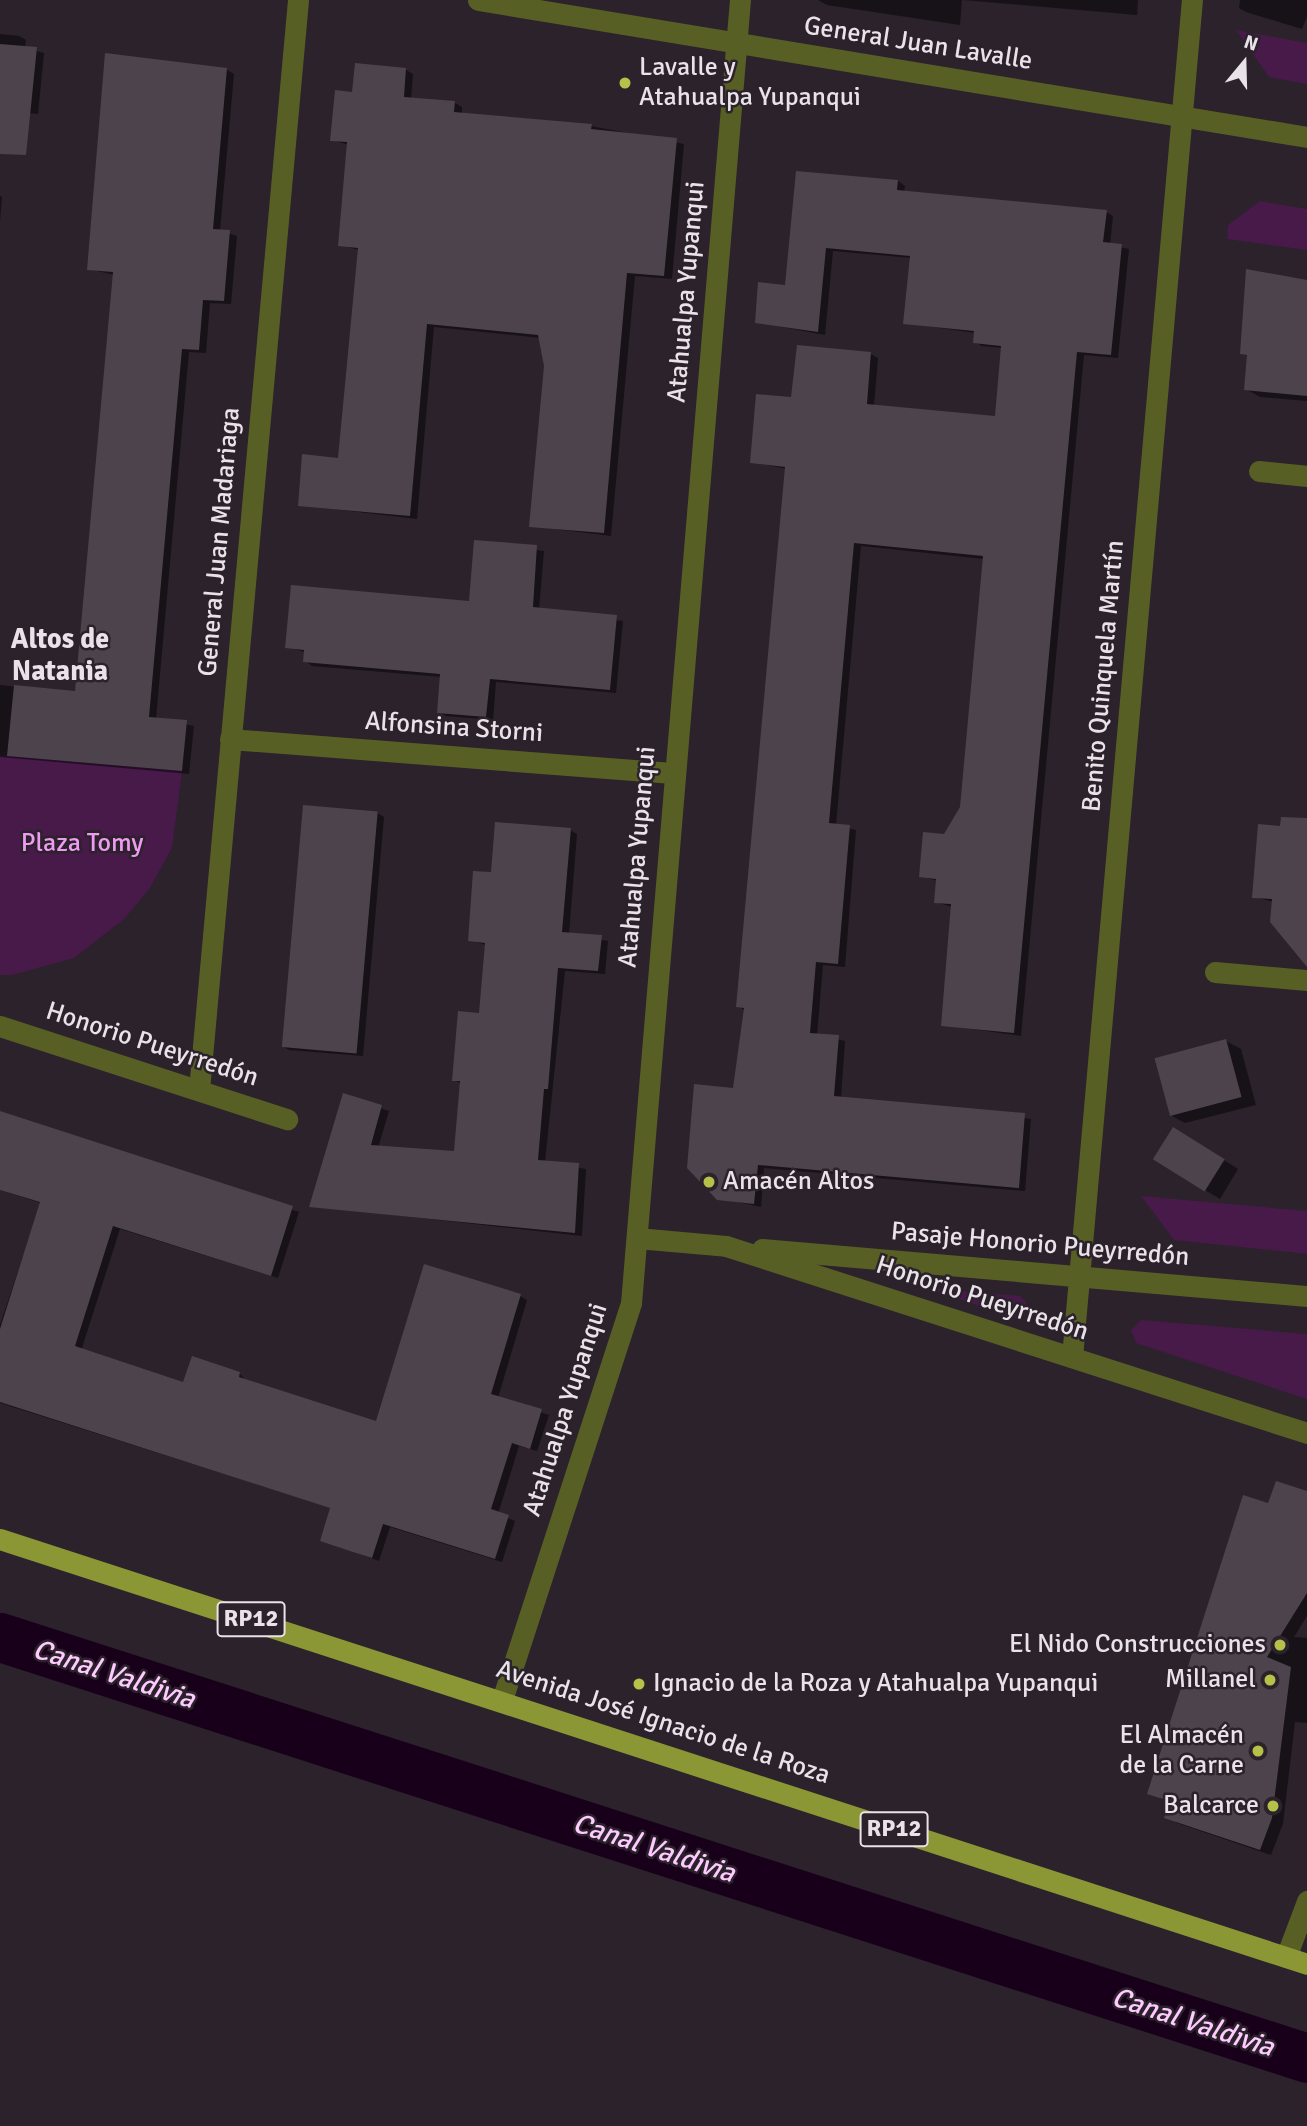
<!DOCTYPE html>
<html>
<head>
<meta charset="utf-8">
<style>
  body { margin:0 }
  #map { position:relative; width:1307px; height:2126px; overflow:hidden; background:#2b222b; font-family:Signika,sans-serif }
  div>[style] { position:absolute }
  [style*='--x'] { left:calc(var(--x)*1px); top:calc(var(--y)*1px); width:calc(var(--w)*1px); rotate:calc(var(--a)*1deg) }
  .green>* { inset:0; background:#471a49 }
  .shadow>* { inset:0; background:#0007 }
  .canal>* { height:49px; margin:-24.5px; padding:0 24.5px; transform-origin:24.5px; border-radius:24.5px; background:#18001a }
  .building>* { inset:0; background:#4d434d; transform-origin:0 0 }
  .minor>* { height:21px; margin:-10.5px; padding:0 10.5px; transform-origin:10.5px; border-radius:10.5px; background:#585f25 }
  .major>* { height:21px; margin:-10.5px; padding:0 10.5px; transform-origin:10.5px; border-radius:10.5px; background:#8b9634 }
  .dots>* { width:19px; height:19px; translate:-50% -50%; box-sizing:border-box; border:4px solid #2b222b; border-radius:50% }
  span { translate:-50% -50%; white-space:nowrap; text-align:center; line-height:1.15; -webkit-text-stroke:5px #2b222b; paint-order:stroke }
  .shield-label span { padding:2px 5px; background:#2b222b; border:2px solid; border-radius:5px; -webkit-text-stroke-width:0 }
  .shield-label { font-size:24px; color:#e9e3e9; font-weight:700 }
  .street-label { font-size:26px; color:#e9e3e9 }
  .poi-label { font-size:26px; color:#e9e3e9 }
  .left { translate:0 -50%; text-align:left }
  .right { translate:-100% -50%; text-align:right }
  .park-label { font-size:26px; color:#ef9af2 }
  .neighbourhood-label { font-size:28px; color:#e9e3e9; font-weight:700 }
  .water-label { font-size:28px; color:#fecaff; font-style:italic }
  .north { position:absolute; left:1209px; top:28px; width:70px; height:70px; -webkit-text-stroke:5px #2b222b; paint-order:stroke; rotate:19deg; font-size:19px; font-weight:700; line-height:28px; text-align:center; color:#e9e3e9 }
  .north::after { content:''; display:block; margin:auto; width:24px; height:32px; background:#e9e3e9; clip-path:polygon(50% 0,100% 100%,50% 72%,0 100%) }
</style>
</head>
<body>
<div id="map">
  <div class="green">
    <i style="clip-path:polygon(1236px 30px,1307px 43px,1307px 84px,1269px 77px)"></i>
    <i style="clip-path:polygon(1260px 201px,1307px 209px,1307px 250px,1227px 239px,1228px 225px)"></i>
    <i style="clip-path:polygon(0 755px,182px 771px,172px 848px,150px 888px,124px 919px,74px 958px,12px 975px,0 975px)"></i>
    <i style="clip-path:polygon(1141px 1196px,1307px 1211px,1307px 1254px,1174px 1240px)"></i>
    <i style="clip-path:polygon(927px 1288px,1020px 1296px,1026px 1302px,1025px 1316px,1020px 1320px)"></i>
    <i style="clip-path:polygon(1141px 1320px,1307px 1334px,1307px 1399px,1136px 1343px,1131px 1330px)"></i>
  </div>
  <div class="shadow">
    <i style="clip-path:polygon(818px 0,962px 0,960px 25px,827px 5px)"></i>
    <i style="clip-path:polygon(963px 0,1138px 0,1137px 15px)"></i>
    <i style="clip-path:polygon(1240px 0,1307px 0,1307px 17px,1302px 29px,1246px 12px,1239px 8px)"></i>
    <i style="clip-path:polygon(0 34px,19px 36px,26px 40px,25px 48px,44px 53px,38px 114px,0 110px)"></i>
    <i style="clip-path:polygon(227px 70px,234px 74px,220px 231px,237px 236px,231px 304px,210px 303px,206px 353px,189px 352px,156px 719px,194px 726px,189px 774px,0 757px,0 685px,77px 693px,115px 275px,88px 269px)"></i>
    <i style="clip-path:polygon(406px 70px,413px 74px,411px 99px,455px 103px,462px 107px,462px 115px,591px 126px,684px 144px,672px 279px,635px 276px,611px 536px,531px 526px,546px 366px,541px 338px,434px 327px,417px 519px,299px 505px,339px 459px,359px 250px,340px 245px,349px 145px,332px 140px,354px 94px)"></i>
    <i style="clip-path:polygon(797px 173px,898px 181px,905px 186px,904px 192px,1106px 212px,1113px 216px,1110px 245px,1129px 249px,1118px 358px,1084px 355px,1021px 1036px,943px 1025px,952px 907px,936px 902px,938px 881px,921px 876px,962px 808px,984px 559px,861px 546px,836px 825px,856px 830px,845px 967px,823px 965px,817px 1035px,845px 1041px,841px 1098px,1031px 1119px,1025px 1191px,764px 1168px,761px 1207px,718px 1198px,746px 1011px,738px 1006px,787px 469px,752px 462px,793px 399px,871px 354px,878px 358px,874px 406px,997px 418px,1003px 348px,982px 346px,975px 342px,975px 333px,905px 323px,912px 258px,833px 251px,825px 335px,756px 322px,787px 287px)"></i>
    <i style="clip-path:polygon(0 196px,2px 197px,0 222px)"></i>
    <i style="clip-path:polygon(1307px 282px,1307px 401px,1260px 397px,1246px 389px,1249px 357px,1242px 353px)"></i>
    <i style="clip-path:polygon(475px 542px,544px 551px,539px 610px,623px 621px,616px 693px,496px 682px,493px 720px,446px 716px,439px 712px,442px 677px,312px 666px,305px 661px,305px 652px,287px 647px,471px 603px)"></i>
    <i style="clip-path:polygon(377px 813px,384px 817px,363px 1056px,289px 1050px,282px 1046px)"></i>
    <i style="clip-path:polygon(1307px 824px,1307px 943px,1274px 902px,1254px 897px,1286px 829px)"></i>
    <i style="clip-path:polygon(570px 830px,577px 834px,569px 934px,608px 941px,605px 974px,565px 971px,545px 1162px,586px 1169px,582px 1236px,312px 1206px,345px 1096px,389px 1111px,378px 1148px,456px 1153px,462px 1084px,454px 1080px,481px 1014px,486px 945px,469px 940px,493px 874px)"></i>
    <i style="clip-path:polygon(1226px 1041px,1241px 1049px,1256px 1105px,1185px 1123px,1170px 1115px)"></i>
    <i style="clip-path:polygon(0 1112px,299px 1212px,278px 1278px,120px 1229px,81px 1351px,184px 1384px,240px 1374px,246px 1381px,377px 1423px,520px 1296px,527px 1300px,498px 1398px,549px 1415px,537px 1451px,519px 1446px,498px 1514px,515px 1521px,502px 1562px,390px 1527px,379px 1561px,322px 1540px,332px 1508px,0 1403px,0 1325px,41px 1203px,0 1190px)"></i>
    <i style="clip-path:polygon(1188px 1137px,1238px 1169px,1220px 1199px,1205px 1190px)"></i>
    <i style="clip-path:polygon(1307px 1493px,1307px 1616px,1294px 1637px,1307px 1638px,1307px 1723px,1295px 1722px,1283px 1824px,1271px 1855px,1177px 1823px,1166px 1817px,1170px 1803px,1149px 1793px,1269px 1505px)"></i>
  </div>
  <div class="canal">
    <i style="--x:0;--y:1637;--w:1373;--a:17.85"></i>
  </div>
  <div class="building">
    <i style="clip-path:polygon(0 44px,37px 47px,26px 155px,0 154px)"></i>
    <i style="clip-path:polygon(105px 53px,227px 68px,213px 229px,230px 230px,224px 301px,203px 300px,199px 350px,182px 349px,149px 717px,187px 720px,182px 771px,7px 756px,14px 685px,75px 691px,113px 272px,87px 270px)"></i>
    <i style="clip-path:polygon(355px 63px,406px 68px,404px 97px,455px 101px,454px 112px,592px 124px,591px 129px,677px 138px,664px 276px,627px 273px,604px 533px,529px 527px,544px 366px,538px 335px,427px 324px,410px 516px,298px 506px,302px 454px,338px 458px,358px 248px,338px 246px,347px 142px,330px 141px,335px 90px,352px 92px)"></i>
    <i style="clip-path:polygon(796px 171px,898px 180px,897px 190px,1107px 210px,1103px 242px,1122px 244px,1111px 355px,1077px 352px,1014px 1033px,941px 1026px,951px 904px,934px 903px,936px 879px,919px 877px,923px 832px,944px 834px,960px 807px,983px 556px,854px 543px,829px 823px,850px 825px,838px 964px,816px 962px,810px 1033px,839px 1035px,834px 1096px,1025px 1113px,1019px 1188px,758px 1165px,754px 1204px,717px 1200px,687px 1168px,694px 1084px,733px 1088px,744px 1008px,736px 1007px,785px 467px,750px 463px,756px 394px,791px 397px,797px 345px,871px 352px,867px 404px,995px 416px,1001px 346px,973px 343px,974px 331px,903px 324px,910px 256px,826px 248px,818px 332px,755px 323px,758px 282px,785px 285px)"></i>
    <i style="clip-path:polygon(1246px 269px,1307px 280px,1307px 396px,1244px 390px,1247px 355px,1240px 354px)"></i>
    <i style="clip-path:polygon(474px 540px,537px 545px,533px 607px,617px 615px,610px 690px,490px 679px,486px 717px,437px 713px,440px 674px,303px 662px,304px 650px,285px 648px,291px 585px,469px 601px)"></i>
    <i style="left:303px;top:805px;width:75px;height:243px;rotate:5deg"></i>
    <i style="clip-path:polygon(1281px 817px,1307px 818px,1307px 967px,1270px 922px,1272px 899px,1252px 898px,1258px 824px,1280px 826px)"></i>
    <i style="clip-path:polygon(495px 822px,571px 828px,562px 932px,602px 935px,598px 971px,558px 968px,548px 1089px,544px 1089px,538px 1160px,579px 1163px,575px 1233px,309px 1207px,343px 1093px,382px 1105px,371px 1145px,454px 1151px,460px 1081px,452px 1081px,458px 1011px,479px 1013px,485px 943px,468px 941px,473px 871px,491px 872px)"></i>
    <i style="left:1226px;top:1039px;width:60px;height:74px;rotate:75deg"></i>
    <i style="clip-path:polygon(0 1111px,293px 1206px,271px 1276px,113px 1226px,75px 1346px,183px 1382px,192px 1356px,240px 1372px,239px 1377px,376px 1421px,424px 1264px,521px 1294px,491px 1394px,542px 1409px,530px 1449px,512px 1443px,491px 1509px,509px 1515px,495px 1559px,383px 1524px,372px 1558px,350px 1551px,320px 1541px,330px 1508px,0 1402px,0 1329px,40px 1202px,0 1190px)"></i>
    <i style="left:1173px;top:1127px;width:61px;height:38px;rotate:32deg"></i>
    <i style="clip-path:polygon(1276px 1481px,1307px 1491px,1307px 1593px,1267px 1657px,1291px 1667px,1272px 1818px,1260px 1850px,1164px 1818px,1169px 1801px,1147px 1794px,1243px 1495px,1268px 1503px)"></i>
  </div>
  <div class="minor">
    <i style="--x:478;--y:0;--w:840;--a:9.38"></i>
    <i style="--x:1259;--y:471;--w:48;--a:5.9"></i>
    <i style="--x:230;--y:739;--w:444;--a:4.4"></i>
    <i style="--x:1215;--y:972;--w:92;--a:5"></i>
    <i style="--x:0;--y:1026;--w:302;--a:18"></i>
    <i style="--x:199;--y:1090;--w:1094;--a:-84.81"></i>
    <i style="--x:637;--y:1238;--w:89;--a:5.1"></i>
    <i style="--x:726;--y:1246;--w:610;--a:17.84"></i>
    <i style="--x:762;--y:1249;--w:547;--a:4.93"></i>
    <i style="--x:1072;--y:1357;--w:1362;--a:-84.95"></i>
    <i style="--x:502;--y:1700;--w:417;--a:-72"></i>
    <i style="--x:631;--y:1303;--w:1308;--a:-85.22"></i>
    <i style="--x:1286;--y:1957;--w:60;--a:-69.4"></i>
  </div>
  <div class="major">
    <i style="--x:0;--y:1539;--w:1374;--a:18.01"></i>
  </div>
  <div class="dots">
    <i style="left:625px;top:83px;background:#b4c24a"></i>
    <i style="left:709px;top:1182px;background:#b4c24a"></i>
    <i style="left:1280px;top:1645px;background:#b4c24a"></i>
    <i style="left:1270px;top:1680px;background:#b4c24a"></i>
    <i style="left:639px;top:1684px;background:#b4c24a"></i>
    <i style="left:1258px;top:1751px;background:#b4c24a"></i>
    <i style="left:1273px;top:1806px;background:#b4c24a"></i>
  </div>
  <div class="shield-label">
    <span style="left:251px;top:1619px">RP12</span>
    <span style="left:894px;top:1829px">RP12</span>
  </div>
  <div class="street-label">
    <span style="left:918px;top:44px;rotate:9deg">General Juan Lavalle</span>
    <span style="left:687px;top:292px;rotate:-85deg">Atahualpa Yupanqui</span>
    <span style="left:220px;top:542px;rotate:-85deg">General Juan Madariaga</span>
    <span style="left:1104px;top:676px;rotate:-85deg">Benito Quinquela Martín</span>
    <span style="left:454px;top:728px;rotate:4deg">Alfonsina Storni</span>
    <span style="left:638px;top:857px;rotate:-85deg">Atahualpa Yupanqui</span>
    <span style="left:152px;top:1045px;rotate:18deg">Honorio Pueyrredón</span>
    <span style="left:1040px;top:1245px;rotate:5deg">Pasaje Honorio Pueyrredón</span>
    <span style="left:982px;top:1299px;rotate:18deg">Honorio Pueyrredón</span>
    <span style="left:566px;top:1410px;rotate:-72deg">Atahualpa Yupanqui</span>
    <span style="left:663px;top:1723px;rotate:18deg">Avenida José Ignacio de la Roza</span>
  </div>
  <div class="poi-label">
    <span class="left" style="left:639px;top:83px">Lavalle y<br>Atahualpa Yupanqui</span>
    <span class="left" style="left:723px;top:1182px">Amacén Altos</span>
    <span class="right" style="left:1266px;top:1645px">El Nido Construcciones</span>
    <span class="right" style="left:1256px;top:1680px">Millanel</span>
    <span class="left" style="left:653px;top:1684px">Ignacio de la Roza y Atahualpa Yupanqui</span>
    <span class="right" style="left:1244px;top:1751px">El Almacén<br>de la Carne</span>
    <span class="right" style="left:1259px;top:1806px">Balcarce</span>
  </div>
  <div class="park-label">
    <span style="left:82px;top:844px">Plaza Tomy</span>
  </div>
  <div class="neighbourhood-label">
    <span style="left:60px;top:655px">Altos de<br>Natania</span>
  </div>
  <div class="water-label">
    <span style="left:114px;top:1674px;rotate:18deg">Canal Valdivia</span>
    <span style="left:654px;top:1848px;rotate:18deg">Canal Valdivia</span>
    <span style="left:1193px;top:2022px;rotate:18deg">Canal Valdivia</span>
  </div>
  <div class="north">N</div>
</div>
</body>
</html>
